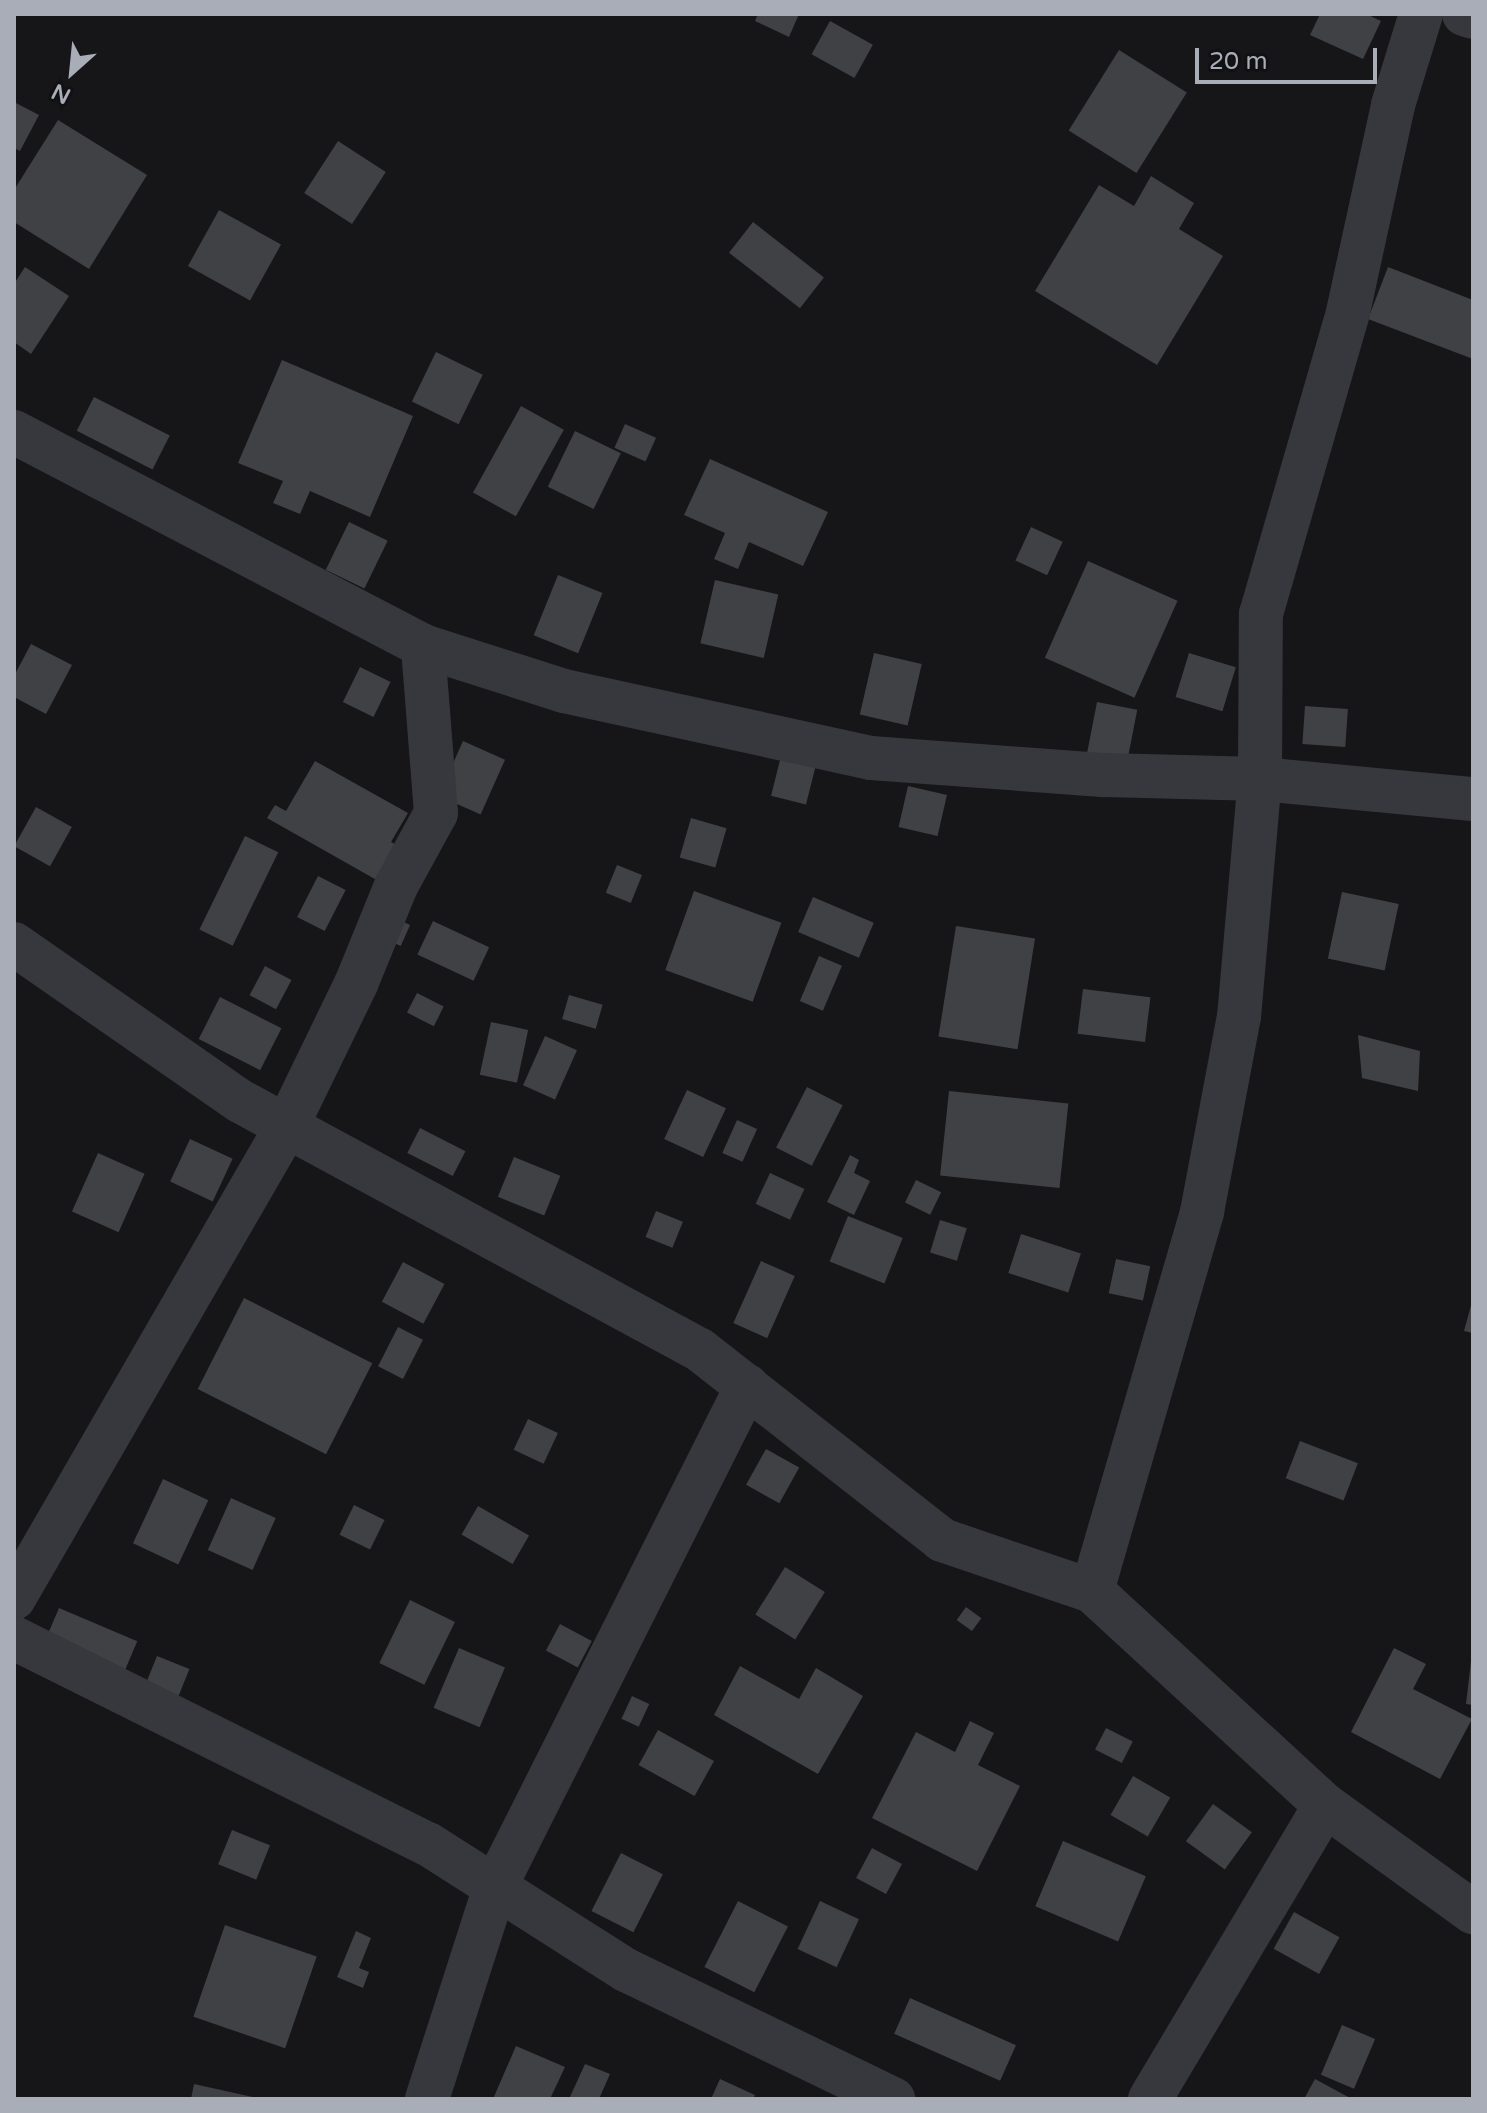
<!DOCTYPE html>
<html>
<head>
<meta charset="utf-8">
<style>
  body { margin:0 }
  #map { position:relative; width:1487px; height:2113px; overflow:hidden; background:#161618; font-family:"Varela Round",sans-serif }
  div>[style] { position:absolute }
  [style*='--x'] { left:calc(var(--x)*1px); top:calc(var(--y)*1px); width:calc(var(--w)*1px); rotate:calc(var(--a)*1deg) }
  .building>* { inset:0; background:#404145; transform-origin:0 0 }
  .street>* { height:44px; margin:-22px; padding:0 22px; transform-origin:22px; border-radius:22px; background:#37383d }
  span { translate:-50% -50%; white-space:nowrap; text-align:center; line-height:1.15; -webkit-text-stroke:6px #111113; paint-order:stroke }
  .frame { position:absolute; inset:0; border:16px solid #a8adb8; pointer-events:none }
  .north { position:absolute; left:32px; top:32px; width:80px; height:80px; -webkit-text-stroke:6px #111113; paint-order:stroke; rotate:207deg; font-size:22px; font-weight:700; line-height:32px; text-align:center; color:#a8adb8 }
  .north::after { content:''; display:block; margin:auto; width:28px; height:36px; background:#a8adb8; clip-path:polygon(50% 0,100% 100%,50% 72%,0 100%) }
  .scale { position:absolute; left:1195px; top:48px; width:182px; height:36px; box-sizing:border-box; border:4px solid #a8adb8; border-top:0; padding-left:10px; font-size:24px; line-height:28px; white-space:nowrap; color:#a8adb8; -webkit-text-stroke:6px #111113; paint-order:stroke }
</style>
</head>
<body>
<div id="map">
  <div class="building">
    <i style="clip-path:polygon(758px 14px,799px 14px,789px 37px,755px 21px)"></i>
    <i style="clip-path:polygon(1320px 14px,1366px 14px,1381px 21px,1363px 59px,1310px 35px)"></i>
    <i style="left:830px;top:21px;width:49px;height:38px;rotate:29deg"></i>
    <i style="left:1119px;top:50px;width:80px;height:95px;rotate:32deg"></i>
    <i style="clip-path:polygon(14px 102px,39px 115px,20px 151px,14px 148px)"></i>
    <i style="clip-path:polygon(58px 120px,147px 175px,89px 269px,14px 222px,14px 190px)"></i>
    <i style="left:338px;top:141px;width:57px;height:62px;rotate:33deg"></i>
    <i style="clip-path:polygon(1151px 176px,1194px 203px,1179px 229px,1223px 256px,1157px 365px,1035px 291px,1099px 185px,1134px 206px)"></i>
    <i style="left:219px;top:210px;width:71px;height:64px;rotate:29deg"></i>
    <i style="left:753px;top:222px;width:90px;height:39px;rotate:38deg"></i>
    <i style="clip-path:polygon(25px 267px,69px 296px,31px 354px,14px 342px,14px 284px)"></i>
    <i style="clip-path:polygon(1388px 267px,1473px 300px,1473px 359px,1368px 319px)"></i>
    <i style="left:436px;top:352px;width:52px;height:55px;rotate:26deg"></i>
    <i style="clip-path:polygon(282px 360px,413px 416px,370px 517px,310px 491px,300px 514px,273px 503px,283px 481px,238px 463px)"></i>
    <i style="left:94px;top:397px;width:85px;height:38px;rotate:27deg"></i>
    <i style="left:521px;top:406px;width:49px;height:99px;rotate:29deg"></i>
    <i style="left:625px;top:424px;width:34px;height:26px;rotate:24deg"></i>
    <i style="left:575px;top:431px;width:51px;height:62px;rotate:26deg"></i>
    <i style="clip-path:polygon(710px 459px,828px 512px,803px 566px,749px 542px,738px 569px,714px 559px,725px 533px,684px 515px)"></i>
    <i style="left:349px;top:522px;width:43px;height:53px;rotate:26deg"></i>
    <i style="left:1031px;top:527px;width:35px;height:37px;rotate:25deg"></i>
    <i style="left:1088px;top:561px;width:98px;height:106px;rotate:24deg"></i>
    <i style="left:558px;top:575px;width:48px;height:65px;rotate:22deg"></i>
    <i style="left:715px;top:580px;width:65px;height:65px;rotate:13deg"></i>
    <i style="clip-path:polygon(31px 644px,72px 665px,46px 714px,14px 697px,14px 676px)"></i>
    <i style="left:874px;top:653px;width:49px;height:63px;rotate:13deg"></i>
    <i style="left:1189px;top:653px;width:49px;height:46px;rotate:17deg"></i>
    <i style="left:360px;top:667px;width:34px;height:39px;rotate:26deg"></i>
    <i style="left:1097px;top:702px;width:41px;height:53px;rotate:11deg"></i>
    <i style="left:1305px;top:706px;width:43px;height:38px;rotate:4deg"></i>
    <i style="left:463px;top:741px;width:46px;height:60px;rotate:24deg"></i>
    <i style="left:781px;top:756px;width:36px;height:41px;rotate:14deg"></i>
    <i style="clip-path:polygon(315px 761px,408px 813px,391px 842px,409px 852px,389px 887px,267px 818px,275px 805px,286px 811px)"></i>
    <i style="left:908px;top:786px;width:40px;height:42px;rotate:13deg"></i>
    <i style="left:36px;top:807px;width:41px;height:45px;rotate:29deg"></i>
    <i style="left:691px;top:818px;width:37px;height:41px;rotate:16deg"></i>
    <i style="left:245px;top:836px;width:37px;height:104px;rotate:26deg"></i>
    <i style="left:617px;top:865px;width:27px;height:30px;rotate:22deg"></i>
    <i style="left:318px;top:876px;width:31px;height:46px;rotate:27deg"></i>
    <i style="left:694px;top:891px;width:93px;height:84px;rotate:20deg"></i>
    <i style="left:1342px;top:892px;width:58px;height:68px;rotate:12deg"></i>
    <i style="left:813px;top:897px;width:66px;height:38px;rotate:23deg"></i>
    <i style="left:390px;top:916px;width:22px;height:23px;rotate:24deg"></i>
    <i style="left:433px;top:921px;width:62px;height:37px;rotate:25deg"></i>
    <i style="left:956px;top:926px;width:80px;height:112px;rotate:9deg"></i>
    <i style="left:819px;top:956px;width:25px;height:49px;rotate:23deg"></i>
    <i style="left:265px;top:966px;width:30px;height:33px;rotate:28deg"></i>
    <i style="left:1083px;top:989px;width:68px;height:45px;rotate:7deg"></i>
    <i style="left:417px;top:993px;width:30px;height:22px;rotate:27deg"></i>
    <i style="left:569px;top:995px;width:35px;height:25px;rotate:16deg"></i>
    <i style="left:220px;top:997px;width:69px;height:47px;rotate:27deg"></i>
    <i style="left:491px;top:1022px;width:38px;height:54px;rotate:12deg"></i>
    <i style="clip-path:polygon(1358px 1035px,1420px 1051px,1418px 1091px,1362px 1078px)"></i>
    <i style="left:545px;top:1036px;width:35px;height:54px;rotate:24deg"></i>
    <i style="left:807px;top:1087px;width:40px;height:68px;rotate:27deg"></i>
    <i style="left:687px;top:1090px;width:43px;height:54px;rotate:25deg"></i>
    <i style="left:949px;top:1091px;width:120px;height:85px;rotate:6deg"></i>
    <i style="left:737px;top:1120px;width:22px;height:36px;rotate:24deg"></i>
    <i style="left:420px;top:1128px;width:51px;height:28px;rotate:27deg"></i>
    <i style="left:190px;top:1139px;width:47px;height:47px;rotate:25deg"></i>
    <i style="left:98px;top:1153px;width:51px;height:64px;rotate:24deg"></i>
    <i style="clip-path:polygon(850px 1155px,859px 1160px,854px 1173px,870px 1181px,854px 1215px,827px 1202px)"></i>
    <i style="left:514px;top:1157px;width:50px;height:43px;rotate:22deg"></i>
    <i style="left:770px;top:1173px;width:38px;height:34px;rotate:25deg"></i>
    <i style="left:916px;top:1180px;width:28px;height:25px;rotate:26deg"></i>
    <i style="left:656px;top:1211px;width:29px;height:28px;rotate:22deg"></i>
    <i style="left:848px;top:1216px;width:59px;height:49px;rotate:22deg"></i>
    <i style="left:940px;top:1220px;width:28px;height:34px;rotate:17deg"></i>
    <i style="left:1021px;top:1234px;width:63px;height:41px;rotate:18deg"></i>
    <i style="left:1116px;top:1259px;width:35px;height:35px;rotate:12deg"></i>
    <i style="left:761px;top:1261px;width:37px;height:68px;rotate:24deg"></i>
    <i style="left:403px;top:1262px;width:47px;height:45px;rotate:28deg"></i>
    <i style="left:244px;top:1298px;width:144px;height:102px;rotate:27deg"></i>
    <i style="clip-path:polygon(1473px 1298px,1473px 1333px,1464px 1331px)"></i>
    <i style="left:398px;top:1327px;width:28px;height:44px;rotate:27deg"></i>
    <i style="left:528px;top:1419px;width:33px;height:34px;rotate:25deg"></i>
    <i style="left:1300px;top:1441px;width:62px;height:40px;rotate:21deg"></i>
    <i style="left:766px;top:1449px;width:38px;height:41px;rotate:29deg"></i>
    <i style="left:163px;top:1479px;width:50px;height:71px;rotate:25deg"></i>
    <i style="left:231px;top:1498px;width:49px;height:57px;rotate:24deg"></i>
    <i style="left:354px;top:1505px;width:34px;height:33px;rotate:26deg"></i>
    <i style="left:478px;top:1506px;width:59px;height:33px;rotate:30deg"></i>
    <i style="left:785px;top:1567px;width:47px;height:56px;rotate:32deg"></i>
    <i style="left:410px;top:1600px;width:50px;height:70px;rotate:26deg"></i>
    <i style="left:966px;top:1607px;width:19px;height:16px;rotate:36deg"></i>
    <i style="left:59px;top:1608px;width:85px;height:37px;rotate:23deg"></i>
    <i style="left:560px;top:1624px;width:36px;height:30px;rotate:28deg"></i>
    <i style="left:459px;top:1648px;width:50px;height:65px;rotate:23deg"></i>
    <i style="clip-path:polygon(1394px 1648px,1426px 1664px,1413px 1689px,1472px 1719px,1440px 1779px,1351px 1732px)"></i>
    <i style="left:157px;top:1656px;width:35px;height:35px;rotate:22deg"></i>
    <i style="clip-path:polygon(1471px 1661px,1473px 1661px,1473px 1705px,1466px 1704px)"></i>
    <i style="clip-path:polygon(740px 1666px,799px 1699px,816px 1668px,863px 1696px,818px 1774px,714px 1715px)"></i>
    <i style="left:632px;top:1696px;width:19px;height:25px;rotate:25deg"></i>
    <i style="clip-path:polygon(970px 1721px,994px 1733px,978px 1765px,1020px 1786px,977px 1871px,872px 1818px,916px 1732px,955px 1752px)"></i>
    <i style="left:1106px;top:1728px;width:30px;height:24px;rotate:27deg"></i>
    <i style="left:658px;top:1730px;width:64px;height:40px;rotate:29deg"></i>
    <i style="left:1133px;top:1776px;width:43px;height:45px;rotate:30deg"></i>
    <i style="left:1213px;top:1804px;width:48px;height:46px;rotate:36deg"></i>
    <i style="left:232px;top:1830px;width:41px;height:37px;rotate:22deg"></i>
    <i style="left:1063px;top:1841px;width:90px;height:71px;rotate:23deg"></i>
    <i style="left:872px;top:1848px;width:34px;height:34px;rotate:28deg"></i>
    <i style="left:621px;top:1853px;width:47px;height:65px;rotate:27deg"></i>
    <i style="left:738px;top:1901px;width:56px;height:74px;rotate:27deg"></i>
    <i style="left:820px;top:1901px;width:43px;height:53px;rotate:25deg"></i>
    <i style="left:1294px;top:1912px;width:52px;height:42px;rotate:29deg"></i>
    <i style="left:225px;top:1925px;width:97px;height:97px;rotate:19deg"></i>
    <i style="clip-path:polygon(356px 1931px,371px 1938px,359px 1968px,369px 1972px,363px 1988px,337px 1977px)"></i>
    <i style="left:910px;top:1998px;width:116px;height:39px;rotate:24deg"></i>
    <i style="left:1342px;top:2025px;width:36px;height:54px;rotate:23deg"></i>
    <i style="clip-path:polygon(516px 2046px,565px 2067px,550px 2099px,493px 2099px)"></i>
    <i style="clip-path:polygon(585px 2064px,610px 2074px,599px 2099px,569px 2099px)"></i>
    <i style="clip-path:polygon(720px 2079px,755px 2095px,753px 2099px,711px 2099px)"></i>
    <i style="clip-path:polygon(1315px 2079px,1352px 2099px,1304px 2099px)"></i>
    <i style="clip-path:polygon(194px 2084px,257px 2098px,257px 2099px,191px 2099px)"></i>
  </div>
  <div class="street">
    <i style="--x:1464;--y:14;--w:9;--a:18"></i>
    <i style="--x:14;--y:432;--w:462;--a:27.6"></i>
    <i style="--x:423;--y:646;--w:148;--a:17.7"></i>
    <i style="--x:564;--y:691;--w:314;--a:12.3"></i>
    <i style="--x:871;--y:758;--w:235;--a:4.2"></i>
    <i style="--x:1105;--y:775;--w:155;--a:1.5"></i>
    <i style="--x:1260;--y:779;--w:214;--a:5.4"></i>
    <i style="--x:14;--y:944;--w:275;--a:34.8"></i>
    <i style="--x:240;--y:1101;--w:523;--a:28.43"></i>
    <i style="--x:700;--y:1350;--w:308;--a:38.1"></i>
    <i style="--x:942;--y:1540;--w:158;--a:18.8"></i>
    <i style="--x:1092;--y:1591;--w:316;--a:42.6"></i>
    <i style="--x:1325;--y:1805;--w:183;--a:35.9"></i>
    <i style="--x:1092;--y:1591;--w:395;--a:-73.8"></i>
    <i style="--x:1202;--y:1212;--w:198;--a:-79.3"></i>
    <i style="--x:1239;--y:1017;--w:239;--a:-85"></i>
    <i style="--x:1260;--y:779;--w:165;--a:-89.7"></i>
    <i style="--x:1261;--y:614;--w:314;--a:-73.9"></i>
    <i style="--x:1348;--y:312;--w:212;--a:-77.7"></i>
    <i style="--x:1393;--y:105;--w:95;--a:-72.9"></i>
    <i style="--x:14;--y:1598;--w:545;--a:-59.96"></i>
    <i style="--x:287;--y:1126;--w:158;--a:-64.1"></i>
    <i style="--x:356;--y:984;--w:106;--a:-67.8"></i>
    <i style="--x:396;--y:886;--w:83;--a:-61.3"></i>
    <i style="--x:436;--y:813;--w:168;--a:-94.5"></i>
    <i style="--x:14;--y:1638;--w:462;--a:26.5"></i>
    <i style="--x:428;--y:1844;--w:235;--a:32.5"></i>
    <i style="--x:626;--y:1970;--w:297;--a:25.8"></i>
    <i style="--x:427;--y:2099;--w:223;--a:-72.2"></i>
    <i style="--x:495;--y:1887;--w:561;--a:-63.3"></i>
    <i style="--x:1150;--y:2099;--w:342;--a:-59.2"></i>
  </div>
  <div class="frame"></div>
  <div class="north">N</div>
  <div class="scale">20 m</div>
</div>
</body>
</html>
